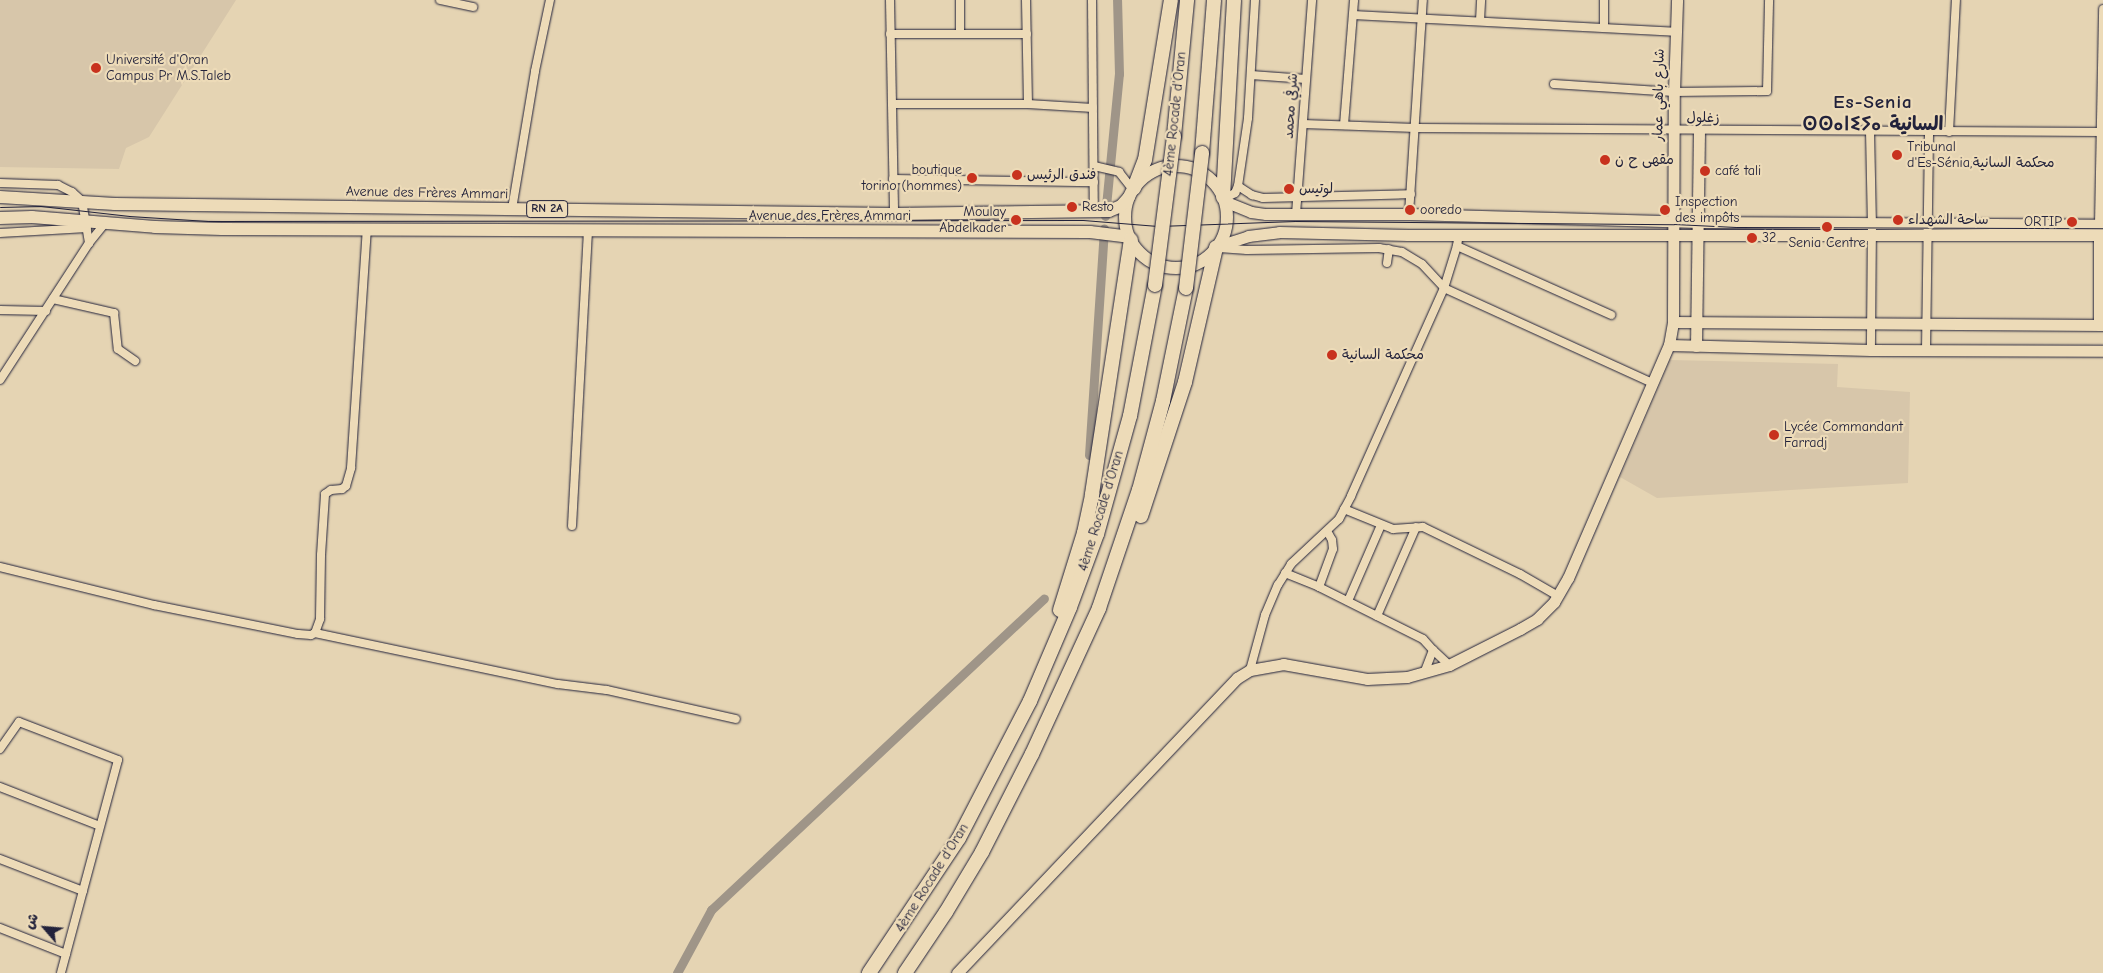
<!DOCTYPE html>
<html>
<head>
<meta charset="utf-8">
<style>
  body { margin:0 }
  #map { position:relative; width:2103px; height:973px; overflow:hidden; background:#e5d4b3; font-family:"Comic Neue","Playpen Sans Arabic","Noto Sans Tifinagh",sans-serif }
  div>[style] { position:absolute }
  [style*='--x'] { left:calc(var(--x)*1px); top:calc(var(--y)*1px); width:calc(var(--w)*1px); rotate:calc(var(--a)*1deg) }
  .built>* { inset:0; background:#d7c6aa }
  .canal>* { height:9px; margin:-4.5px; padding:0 4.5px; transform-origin:4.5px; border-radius:4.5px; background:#9f9588 }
  .roads { filter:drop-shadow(0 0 1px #22223b) drop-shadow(0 0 1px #22223b) }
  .street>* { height:8px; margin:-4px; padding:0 4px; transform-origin:4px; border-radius:4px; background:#eddbb8 }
  .secondary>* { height:11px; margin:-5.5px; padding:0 5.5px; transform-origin:5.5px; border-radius:5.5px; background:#eddbb8 }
  .primary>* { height:12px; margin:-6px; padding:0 6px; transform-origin:6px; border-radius:6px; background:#eddbb8 }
  .primary>.ring { margin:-6px; padding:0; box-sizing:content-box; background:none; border:12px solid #eddbb8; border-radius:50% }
  .highway>* { height:14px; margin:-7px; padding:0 7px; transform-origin:7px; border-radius:7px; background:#eddbb8 }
  .tram>* { height:1px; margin:-0.5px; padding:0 0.5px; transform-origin:0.5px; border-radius:0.5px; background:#22223b }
  .bridges { filter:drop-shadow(0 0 1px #22223b) drop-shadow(0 0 1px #22223b) }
  .highway-bridge>* { height:14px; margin:-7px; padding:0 7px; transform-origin:7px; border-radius:7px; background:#eddbb8 }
  .dots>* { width:14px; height:14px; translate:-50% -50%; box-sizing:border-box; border:2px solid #eddbb8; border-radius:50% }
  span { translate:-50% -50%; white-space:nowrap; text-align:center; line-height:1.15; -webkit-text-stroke:4.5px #eddbb8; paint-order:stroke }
  .shield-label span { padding:1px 4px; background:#eddbb8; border:1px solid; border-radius:4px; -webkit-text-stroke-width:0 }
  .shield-label { font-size:12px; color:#22223b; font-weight:700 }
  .poi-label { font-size:14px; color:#22223b }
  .left { translate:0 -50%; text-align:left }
  .right { translate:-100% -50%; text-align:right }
  .street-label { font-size:14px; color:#22223b }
  .district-label { font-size:19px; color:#22223b; font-weight:700; letter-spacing:1px }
  .north { position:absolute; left:20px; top:903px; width:50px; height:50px; -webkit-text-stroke:4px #eddbb8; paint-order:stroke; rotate:297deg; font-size:14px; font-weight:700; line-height:20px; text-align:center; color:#22223b }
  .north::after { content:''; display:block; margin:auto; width:18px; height:22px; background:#22223b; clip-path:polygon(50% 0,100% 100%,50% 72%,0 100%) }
</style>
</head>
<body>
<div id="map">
  <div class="built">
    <i style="clip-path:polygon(0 0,236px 0,149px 137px,126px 148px,119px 169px,0 167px)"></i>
    <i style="clip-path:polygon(1670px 360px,1838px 364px,1837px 387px,1910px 392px,1908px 483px,1657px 498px,1620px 477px)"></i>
  </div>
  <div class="canal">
    <i style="--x:1105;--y:216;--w:143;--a:-84.4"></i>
    <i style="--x:1119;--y:74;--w:74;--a:-91.5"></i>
    <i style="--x:1089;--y:455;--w:227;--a:-86.2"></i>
    <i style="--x:677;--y:973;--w:72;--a:-61.6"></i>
    <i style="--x:711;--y:910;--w:456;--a:-43.1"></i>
  </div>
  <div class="roads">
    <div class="street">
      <i style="--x:440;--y:0;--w:34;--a:12"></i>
      <i style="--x:890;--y:0;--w:214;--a:88.9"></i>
      <i style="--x:960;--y:0;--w:34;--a:90"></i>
      <i style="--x:1026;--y:0;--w:104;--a:88.9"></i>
      <i style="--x:1092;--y:0;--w:212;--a:89.5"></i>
      <i style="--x:1353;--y:15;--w:322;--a:3"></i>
      <i style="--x:1480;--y:21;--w:21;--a:-87"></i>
      <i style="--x:1604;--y:28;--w:28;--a:-90"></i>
      <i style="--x:890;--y:34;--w:137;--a:0"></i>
      <i style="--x:1251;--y:75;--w:55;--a:4.2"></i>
      <i style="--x:1554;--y:84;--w:120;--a:3.8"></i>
      <i style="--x:1674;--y:92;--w:93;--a:-0.6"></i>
      <i style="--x:1767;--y:91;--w:91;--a:-88.7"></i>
      <i style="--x:892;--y:104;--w:136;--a:0"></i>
      <i style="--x:1028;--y:104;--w:65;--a:3.5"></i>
      <i style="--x:1303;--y:124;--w:113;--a:2"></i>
      <i style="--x:1416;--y:128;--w:687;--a:0.33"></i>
      <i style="--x:1344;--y:125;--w:125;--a:-85.4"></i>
      <i style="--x:1870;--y:131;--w:92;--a:88.8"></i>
      <i style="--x:1872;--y:223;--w:127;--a:90.5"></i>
      <i style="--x:1949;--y:132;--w:132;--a:-87"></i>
      <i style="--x:1094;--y:166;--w:26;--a:13"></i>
      <i style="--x:1119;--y:172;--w:23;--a:52"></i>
      <i style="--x:893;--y:179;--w:201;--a:0.9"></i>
      <i style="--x:0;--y:183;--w:58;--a:2"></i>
      <i style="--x:58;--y:185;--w:16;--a:27"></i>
      <i style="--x:72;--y:192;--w:13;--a:42"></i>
      <i style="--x:82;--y:201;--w:43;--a:80.5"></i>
      <i style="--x:89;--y:243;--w:163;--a:123"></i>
      <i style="--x:1238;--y:186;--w:17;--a:33"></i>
      <i style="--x:1252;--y:195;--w:11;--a:15"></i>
      <i style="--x:1263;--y:198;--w:148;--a:-1.5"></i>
      <i style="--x:1224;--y:199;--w:13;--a:-29"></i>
      <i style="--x:1235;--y:193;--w:8;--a:-67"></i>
      <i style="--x:1238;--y:186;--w:69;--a:-81.6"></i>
      <i style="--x:1248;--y:118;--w:118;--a:-86.6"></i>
      <i style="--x:512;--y:209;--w:140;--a:-80.5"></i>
      <i style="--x:535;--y:71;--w:73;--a:-78.1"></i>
      <i style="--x:1296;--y:214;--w:215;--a:-85.7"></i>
      <i style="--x:1409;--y:214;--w:214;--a:-86.3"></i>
      <i style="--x:2099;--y:225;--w:216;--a:-88.9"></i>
      <i style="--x:0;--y:233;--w:87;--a:-3.3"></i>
      <i style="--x:89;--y:243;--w:27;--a:-51"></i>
      <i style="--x:1457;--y:246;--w:169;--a:24.1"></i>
      <i style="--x:1219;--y:248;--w:28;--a:4"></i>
      <i style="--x:1247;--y:250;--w:132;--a:-0.9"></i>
      <i style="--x:1379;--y:248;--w:23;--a:10"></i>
      <i style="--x:1402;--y:252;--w:23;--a:31"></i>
      <i style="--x:1422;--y:264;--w:33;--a:47"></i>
      <i style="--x:1444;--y:288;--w:229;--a:24.5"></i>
      <i style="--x:1387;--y:263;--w:14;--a:-82"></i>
      <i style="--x:53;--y:299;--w:63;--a:12.9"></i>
      <i style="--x:114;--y:313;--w:36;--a:84"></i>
      <i style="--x:118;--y:349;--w:21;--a:35"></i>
      <i style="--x:0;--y:310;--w:46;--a:1.2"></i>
      <i style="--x:1926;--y:350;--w:218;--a:-89.2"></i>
      <i style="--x:1344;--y:509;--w:53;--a:22.2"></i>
      <i style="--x:1393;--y:529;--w:30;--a:-4"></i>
      <i style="--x:1423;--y:527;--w:108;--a:25.9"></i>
      <i style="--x:1520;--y:574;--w:44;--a:30.1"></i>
      <i style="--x:572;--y:526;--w:296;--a:-86.9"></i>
      <i style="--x:0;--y:567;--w:159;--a:13.9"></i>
      <i style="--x:154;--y:605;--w:147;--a:11.4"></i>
      <i style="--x:298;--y:634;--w:13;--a:4"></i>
      <i style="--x:311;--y:635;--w:4;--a:-27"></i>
      <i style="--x:315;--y:633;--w:15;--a:-70"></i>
      <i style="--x:320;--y:619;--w:64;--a:-89.1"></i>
      <i style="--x:321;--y:555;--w:61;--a:-86.2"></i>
      <i style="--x:325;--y:494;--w:7;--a:-34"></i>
      <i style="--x:331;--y:490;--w:11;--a:-5"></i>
      <i style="--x:342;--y:489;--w:5;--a:-37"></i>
      <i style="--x:346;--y:486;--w:19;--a:-74"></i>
      <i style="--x:351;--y:468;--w:240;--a:-86.2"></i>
      <i style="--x:1285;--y:573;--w:37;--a:22"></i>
      <i style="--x:1319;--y:587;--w:116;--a:26.6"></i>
      <i style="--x:1423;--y:639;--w:15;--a:48"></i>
      <i style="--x:1433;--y:650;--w:25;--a:111"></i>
      <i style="--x:1319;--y:587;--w:40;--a:-69.8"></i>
      <i style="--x:1333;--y:549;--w:9;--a:-96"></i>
      <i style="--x:1332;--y:540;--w:10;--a:-119"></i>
      <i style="--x:1348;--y:601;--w:83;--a:-66.5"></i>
      <i style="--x:1377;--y:616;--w:97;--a:-66.3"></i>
      <i style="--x:315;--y:633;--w:248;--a:11.9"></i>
      <i style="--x:558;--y:684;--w:49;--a:7"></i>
      <i style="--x:607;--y:690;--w:132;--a:12.7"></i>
      <i style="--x:1433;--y:650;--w:22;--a:43"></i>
      <i style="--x:1250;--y:670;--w:57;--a:-74.7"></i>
      <i style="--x:1265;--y:615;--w:33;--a:-67"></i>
      <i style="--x:1278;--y:585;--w:25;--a:-58"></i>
      <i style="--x:1291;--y:564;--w:66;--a:-43.2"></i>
      <i style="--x:1339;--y:519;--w:26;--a:-62"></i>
      <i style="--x:1351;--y:496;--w:228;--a:-65.9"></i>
      <i style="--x:1444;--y:288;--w:44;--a:-72.8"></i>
      <i style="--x:1457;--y:246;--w:12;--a:-81"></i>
      <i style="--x:0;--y:749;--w:33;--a:-55"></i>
      <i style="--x:19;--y:722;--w:106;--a:21"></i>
      <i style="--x:118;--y:760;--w:220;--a:105"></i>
      <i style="--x:0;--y:787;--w:107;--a:21.3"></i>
      <i style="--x:0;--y:859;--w:89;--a:21.1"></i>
      <i style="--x:0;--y:928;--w:71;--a:21.5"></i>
    </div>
    <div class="secondary">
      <i style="--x:1224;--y:201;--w:29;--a:22"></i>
      <i style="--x:1251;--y:212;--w:15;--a:8"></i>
      <i style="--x:1266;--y:214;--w:143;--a:0"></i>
      <i style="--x:1409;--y:214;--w:290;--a:1.6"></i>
      <i style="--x:1699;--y:222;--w:400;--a:0.4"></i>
      <i style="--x:2099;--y:225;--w:100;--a:90"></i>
      <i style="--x:1218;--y:246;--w:32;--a:-18"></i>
      <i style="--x:1248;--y:236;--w:31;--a:-7"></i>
      <i style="--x:1279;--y:232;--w:129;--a:1.3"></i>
      <i style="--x:1408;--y:235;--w:691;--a:0"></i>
      <i style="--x:1673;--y:322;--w:430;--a:0.4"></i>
      <i style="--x:1669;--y:345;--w:202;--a:1.4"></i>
      <i style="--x:1871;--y:350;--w:232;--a:0.2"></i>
      <i style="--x:1696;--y:346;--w:215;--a:-89.2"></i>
      <i style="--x:957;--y:973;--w:407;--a:-46.5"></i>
      <i style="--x:1237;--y:678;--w:15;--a:-32"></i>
      <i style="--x:1250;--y:670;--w:34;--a:-10"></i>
      <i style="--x:1283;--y:664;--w:85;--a:10.1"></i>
      <i style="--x:1367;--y:679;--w:40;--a:-2.9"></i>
      <i style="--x:1407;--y:677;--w:44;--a:-15.9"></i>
      <i style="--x:1449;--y:665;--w:80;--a:-26.9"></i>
      <i style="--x:1520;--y:629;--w:20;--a:-30"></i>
      <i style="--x:1537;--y:619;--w:24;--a:-45"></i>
      <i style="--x:1554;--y:602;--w:28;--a:-60"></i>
      <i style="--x:1568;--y:578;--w:254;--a:-66.6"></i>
      <i style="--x:1669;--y:345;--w:23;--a:-80"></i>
      <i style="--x:1673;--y:322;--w:230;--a:-89.8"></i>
      <i style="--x:1674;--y:92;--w:92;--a:-88.1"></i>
    </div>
    <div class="primary">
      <i class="ring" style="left:1125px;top:166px;width:90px;height:90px"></i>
      <i style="--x:0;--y:197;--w:115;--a:3.5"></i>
      <i style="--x:115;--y:204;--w:779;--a:0.74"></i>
      <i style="--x:894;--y:214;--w:215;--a:-0.8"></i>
      <i style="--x:1109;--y:211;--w:13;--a:-23"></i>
      <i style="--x:1121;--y:206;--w:12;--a:-48"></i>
      <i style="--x:0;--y:218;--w:32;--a:-2"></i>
      <i style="--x:32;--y:217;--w:123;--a:4.6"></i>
      <i style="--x:155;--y:227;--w:67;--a:1.7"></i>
      <i style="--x:222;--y:229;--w:868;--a:0.2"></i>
      <i style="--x:1090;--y:232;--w:39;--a:7"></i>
    </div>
    <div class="highway">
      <i style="--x:1174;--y:136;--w:137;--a:-84.5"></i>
      <i style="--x:1202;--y:153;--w:153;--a:-85.5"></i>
      <i style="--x:1134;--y:188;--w:30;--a:-69"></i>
      <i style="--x:1145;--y:160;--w:162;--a:-80.8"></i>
      <i style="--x:1223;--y:197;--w:197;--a:-86.8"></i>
      <i style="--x:1141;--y:516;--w:141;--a:-71.8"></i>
      <i style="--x:1185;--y:382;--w:138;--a:-77"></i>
      <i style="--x:1060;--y:610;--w:81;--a:-72.7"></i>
      <i style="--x:1084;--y:533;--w:40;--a:-78"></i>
      <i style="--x:1092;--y:494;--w:257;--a:-81.3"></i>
      <i style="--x:869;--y:973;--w:162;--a:-56.3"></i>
      <i style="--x:959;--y:838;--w:154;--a:-62.6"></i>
      <i style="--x:1030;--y:701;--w:102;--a:-66.9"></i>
      <i style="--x:1070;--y:607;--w:78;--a:-69.7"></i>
      <i style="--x:1097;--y:534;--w:123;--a:-74.4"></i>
      <i style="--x:1130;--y:416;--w:133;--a:-79.2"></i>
      <i style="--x:905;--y:973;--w:73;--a:-56.1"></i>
      <i style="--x:946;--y:912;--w:70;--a:-59"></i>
      <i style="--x:982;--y:852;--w:110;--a:-63"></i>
      <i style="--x:1032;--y:754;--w:161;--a:-65.3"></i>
      <i style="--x:1099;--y:608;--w:125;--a:-71.3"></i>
      <i style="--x:1139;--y:490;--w:92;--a:-74.9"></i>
      <i style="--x:1163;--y:401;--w:115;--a:-78.5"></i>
    </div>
  </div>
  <div class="tram">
    <i style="--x:0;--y:207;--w:41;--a:-1.4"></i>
    <i style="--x:41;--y:206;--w:89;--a:6.5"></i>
    <i style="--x:129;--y:216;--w:79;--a:3.6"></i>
    <i style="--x:208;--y:221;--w:875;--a:-0.07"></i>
    <i style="--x:1083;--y:220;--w:75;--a:4.6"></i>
    <i style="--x:1158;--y:226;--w:137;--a:-2.1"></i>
    <i style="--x:1295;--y:221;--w:379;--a:0.5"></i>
    <i style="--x:1674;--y:224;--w:62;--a:2.8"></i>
    <i style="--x:1736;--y:227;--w:367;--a:0.2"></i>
  </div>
  <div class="bridges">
    <div class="highway-bridge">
      <i style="--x:1155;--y:285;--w:150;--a:-82.7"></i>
      <i style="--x:1186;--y:288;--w:136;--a:-83.2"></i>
    </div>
  </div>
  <div class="dots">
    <i style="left:96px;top:68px;background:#c8321e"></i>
    <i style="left:1897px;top:155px;background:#c8321e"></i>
    <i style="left:1605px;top:160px;background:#c8321e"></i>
    <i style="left:1705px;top:171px;background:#c8321e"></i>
    <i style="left:1017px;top:175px;background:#c8321e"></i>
    <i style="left:972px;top:178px;background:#c8321e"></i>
    <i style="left:1289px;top:189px;background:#c8321e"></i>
    <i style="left:1072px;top:207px;background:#c8321e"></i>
    <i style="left:1410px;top:210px;background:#c8321e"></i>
    <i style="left:1665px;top:210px;background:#c8321e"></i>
    <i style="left:1016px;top:220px;background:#c8321e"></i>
    <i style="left:1898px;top:220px;background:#c8321e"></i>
    <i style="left:2072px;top:222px;background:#c8321e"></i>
    <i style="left:1827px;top:227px;background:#c8321e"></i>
    <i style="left:1752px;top:238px;background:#c8321e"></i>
    <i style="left:1332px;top:355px;background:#c8321e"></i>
    <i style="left:1774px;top:435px;background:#c8321e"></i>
  </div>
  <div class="shield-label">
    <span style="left:547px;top:209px">RN 2A</span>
  </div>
  <div class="poi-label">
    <span class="left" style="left:106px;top:68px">Université d'Oran<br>Campus Pr M.S.Taleb</span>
    <span class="left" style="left:1907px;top:155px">Tribunal<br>d'Es-Sénia;محكمة السانية</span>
    <span class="left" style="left:1615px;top:160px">مقهى ح ن</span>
    <span class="right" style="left:962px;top:178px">boutique<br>torino (hommes)</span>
    <span class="left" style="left:1715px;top:171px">café tali</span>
    <span class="left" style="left:1027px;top:175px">فندق الرئيس</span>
    <span class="left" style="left:1299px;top:189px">لوتيس</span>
    <span class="left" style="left:1675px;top:210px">Inspection<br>des impôts</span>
    <span class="left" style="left:1082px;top:207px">Resto</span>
    <span class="left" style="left:1420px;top:210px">ooredo</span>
    <span class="right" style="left:1006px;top:220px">Moulay<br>Abdelkader</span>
    <span class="left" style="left:1908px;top:220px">ساحة الشهداء</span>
    <span class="right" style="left:2062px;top:222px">ORTIP</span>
    <span class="left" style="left:1762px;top:238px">32</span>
    <span style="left:1827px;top:243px">Senia Centre</span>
    <span class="left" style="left:1342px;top:355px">محكمة السانية</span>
    <span class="left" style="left:1784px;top:435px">Lycée Commandant<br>Farradj</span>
  </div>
  <div class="street-label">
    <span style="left:1659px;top:95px;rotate:-89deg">شارع باهي عمار</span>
    <span style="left:1291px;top:106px;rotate:-86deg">شرفي محمد</span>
    <span style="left:1175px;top:114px;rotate:-84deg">4ème Rocade d'Oran</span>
    <span style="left:1703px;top:118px">زغلول</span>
    <span style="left:427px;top:193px;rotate:1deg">Avenue des Frères Ammari</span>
    <span style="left:830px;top:216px">Avenue des Frères Ammari</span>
    <span style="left:1101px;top:511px;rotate:-73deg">4ème Rocade d'Oran</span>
    <span style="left:932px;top:878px;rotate:-58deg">4ème Rocade d'Oran</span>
  </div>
  <div class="district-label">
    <span style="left:1873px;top:114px">Es-Senia<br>ⵙⵙⴰⵏⵉⵢⴰ السانية</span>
  </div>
  <div class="north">ش</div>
</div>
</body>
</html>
